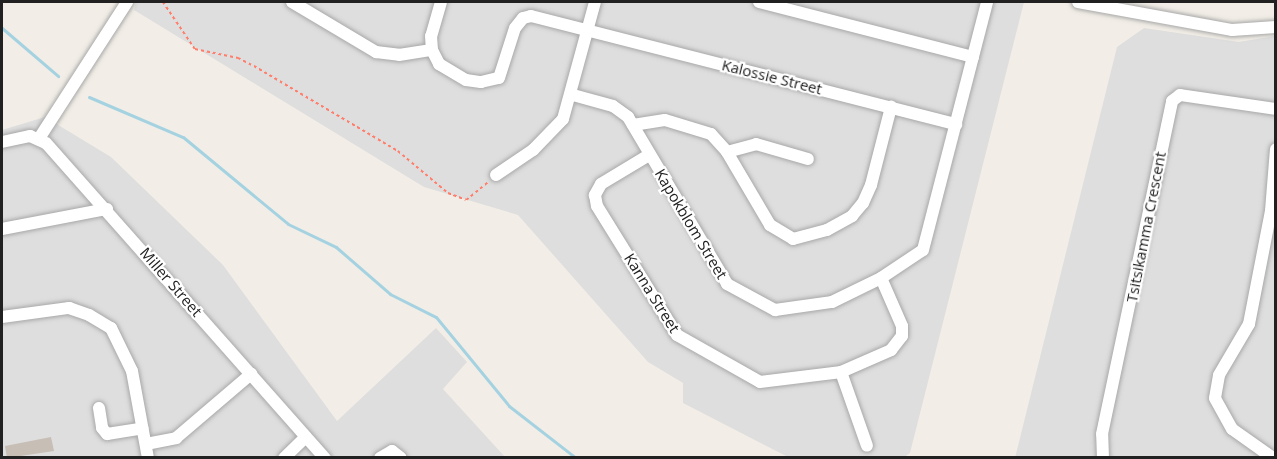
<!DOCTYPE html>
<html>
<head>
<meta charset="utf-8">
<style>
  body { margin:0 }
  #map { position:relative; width:1277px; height:459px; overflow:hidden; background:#f2eee7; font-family:"Open Sans",sans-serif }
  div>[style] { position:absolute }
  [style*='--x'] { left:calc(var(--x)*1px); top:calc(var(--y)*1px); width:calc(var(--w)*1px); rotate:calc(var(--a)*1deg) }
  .residential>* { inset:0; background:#dfdede }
  .stream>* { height:3px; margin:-1.5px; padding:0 1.5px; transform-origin:1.5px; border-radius:1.5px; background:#a5d2e1 }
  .building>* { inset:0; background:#c7beb6 }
  .path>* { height:1.5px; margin-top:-0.75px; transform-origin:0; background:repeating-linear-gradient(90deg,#ff7e6b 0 3px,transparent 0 6px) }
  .roads { filter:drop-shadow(0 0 2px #a8a8a8) drop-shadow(0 0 2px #a8a8a8) }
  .minor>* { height:12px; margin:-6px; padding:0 6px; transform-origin:6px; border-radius:6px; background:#fff }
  span { translate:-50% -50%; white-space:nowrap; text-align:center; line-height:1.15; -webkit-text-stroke:4.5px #fff; paint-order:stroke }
  .street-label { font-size:15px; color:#212121 }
  .frame { position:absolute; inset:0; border:3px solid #212121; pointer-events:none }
</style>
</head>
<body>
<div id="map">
  <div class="residential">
    <i style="clip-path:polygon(136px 2px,1024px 2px,910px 453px,903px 458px,788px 457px,683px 403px,683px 383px,648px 362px,518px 215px,424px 187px,134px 10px)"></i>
    <i style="clip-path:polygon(1144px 28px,1239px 42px,1275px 36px,1275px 457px,1015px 458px,1117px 47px)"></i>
    <i style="clip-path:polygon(45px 117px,111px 157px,223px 265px,337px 421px,436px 328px,467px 362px,443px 389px,505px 457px,2px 458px,2px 130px)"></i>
  </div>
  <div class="stream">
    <i style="--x:2;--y:28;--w:74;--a:40.6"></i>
    <i style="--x:89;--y:97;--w:102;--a:23.1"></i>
    <i style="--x:183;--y:137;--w:136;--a:39.6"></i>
    <i style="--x:288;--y:224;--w:53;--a:25.6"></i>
    <i style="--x:336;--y:247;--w:72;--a:41"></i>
    <i style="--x:390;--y:294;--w:51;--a:26.6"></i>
    <i style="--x:436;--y:317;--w:115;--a:50.6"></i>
    <i style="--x:509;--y:406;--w:85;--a:37.8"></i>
  </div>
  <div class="building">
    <i style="clip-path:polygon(51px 437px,54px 451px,7px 458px,5px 446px)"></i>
  </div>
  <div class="path">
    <i style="--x:163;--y:2;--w:57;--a:55.8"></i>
    <i style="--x:195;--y:49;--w:44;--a:11.8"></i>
    <i style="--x:238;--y:58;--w:18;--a:27"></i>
    <i style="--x:254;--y:66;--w:167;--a:30.6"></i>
    <i style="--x:398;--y:151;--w:65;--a:40"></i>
    <i style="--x:448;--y:193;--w:19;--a:21"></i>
    <i style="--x:466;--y:200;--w:28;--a:-39"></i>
  </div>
  <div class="roads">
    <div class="minor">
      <i style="--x:292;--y:2;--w:98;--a:30.8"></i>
      <i style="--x:376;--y:52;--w:23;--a:7"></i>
      <i style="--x:399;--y:55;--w:33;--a:-9"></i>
      <i style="--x:441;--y:2;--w:35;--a:106"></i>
      <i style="--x:431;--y:36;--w:14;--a:86"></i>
      <i style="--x:432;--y:50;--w:16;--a:63"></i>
      <i style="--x:439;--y:64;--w:31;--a:31"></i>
      <i style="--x:466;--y:80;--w:15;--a:8"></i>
      <i style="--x:481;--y:82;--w:18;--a:-13"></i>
      <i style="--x:499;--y:78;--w:52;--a:-72.3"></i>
      <i style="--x:515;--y:28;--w:13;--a:-51"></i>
      <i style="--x:523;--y:18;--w:8;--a:-14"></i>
      <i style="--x:531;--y:16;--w:439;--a:14.3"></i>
      <i style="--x:759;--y:2;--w:221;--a:14.4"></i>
      <i style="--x:1078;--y:2;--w:157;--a:10.3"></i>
      <i style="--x:1232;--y:30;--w:44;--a:-3.9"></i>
      <i style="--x:573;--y:95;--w:41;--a:15.4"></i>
      <i style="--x:613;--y:106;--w:19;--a:36"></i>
      <i style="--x:628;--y:117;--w:194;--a:59.3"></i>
      <i style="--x:727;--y:284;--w:55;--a:28.4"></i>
      <i style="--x:775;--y:310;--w:58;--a:-8"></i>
      <i style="--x:832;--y:302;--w:55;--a:-26.1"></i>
      <i style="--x:881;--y:278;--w:50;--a:-33.7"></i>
      <i style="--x:923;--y:250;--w:256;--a:-75.5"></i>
      <i style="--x:633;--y:125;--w:32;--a:-9"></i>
      <i style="--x:665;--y:120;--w:48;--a:16.9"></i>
      <i style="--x:711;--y:134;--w:24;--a:48"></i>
      <i style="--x:727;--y:152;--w:85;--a:59.5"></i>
      <i style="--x:770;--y:225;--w:27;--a:31"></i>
      <i style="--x:793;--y:239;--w:35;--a:-15"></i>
      <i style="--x:827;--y:230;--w:29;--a:-29"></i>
      <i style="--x:852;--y:216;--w:17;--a:-50"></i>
      <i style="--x:863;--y:203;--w:20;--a:-66"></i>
      <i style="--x:871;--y:185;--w:81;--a:-75.6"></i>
      <i style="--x:40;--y:137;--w:161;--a:-57.2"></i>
      <i style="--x:2;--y:142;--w:29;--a:-12"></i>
      <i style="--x:30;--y:136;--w:17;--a:24"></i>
      <i style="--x:46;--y:143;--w:421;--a:48.5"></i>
      <i style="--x:727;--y:152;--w:30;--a:-15"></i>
      <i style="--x:756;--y:144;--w:54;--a:16.1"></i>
      <i style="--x:649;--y:155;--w:56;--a:148.9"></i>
      <i style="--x:601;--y:184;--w:13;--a:119"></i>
      <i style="--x:595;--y:195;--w:11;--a:80"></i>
      <i style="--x:597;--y:206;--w:152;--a:58.2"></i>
      <i style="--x:677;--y:335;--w:95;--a:29.5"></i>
      <i style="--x:760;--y:382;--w:82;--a:-7"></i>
      <i style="--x:841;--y:372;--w:55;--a:-23.7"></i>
      <i style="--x:891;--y:350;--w:18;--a:-52"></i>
      <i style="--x:902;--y:336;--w:10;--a:-90"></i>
      <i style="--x:902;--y:326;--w:52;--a:-113.6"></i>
      <i style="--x:496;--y:175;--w:45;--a:-34"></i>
      <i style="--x:533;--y:150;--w:43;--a:-45.9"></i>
      <i style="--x:563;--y:119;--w:121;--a:-74.7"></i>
      <i style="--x:2;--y:229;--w:107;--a:-10.8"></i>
      <i style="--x:2;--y:317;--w:68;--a:-7.7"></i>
      <i style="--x:69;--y:308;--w:21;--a:19"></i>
      <i style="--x:89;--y:315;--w:26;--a:31"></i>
      <i style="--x:111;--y:328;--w:48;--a:64"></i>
      <i style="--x:132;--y:371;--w:88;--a:79.6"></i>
      <i style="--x:841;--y:372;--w:78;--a:70.6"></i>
      <i style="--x:99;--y:408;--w:20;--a:81"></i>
      <i style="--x:102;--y:428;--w:8;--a:50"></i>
      <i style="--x:107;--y:434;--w:36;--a:-9"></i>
      <i style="--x:146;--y:444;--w:31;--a:-11"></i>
      <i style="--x:176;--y:438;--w:99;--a:-40.5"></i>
      <i style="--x:284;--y:458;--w:30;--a:-44"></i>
      <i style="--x:380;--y:458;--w:14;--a:-30"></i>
      <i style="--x:392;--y:451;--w:11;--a:38"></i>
      <i style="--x:1103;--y:458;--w:24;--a:-92"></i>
      <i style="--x:1102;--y:434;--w:340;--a:-78.1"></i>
      <i style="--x:1172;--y:101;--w:10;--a:-37"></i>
      <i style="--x:1180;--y:95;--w:97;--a:8.3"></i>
      <i style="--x:1273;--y:458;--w:50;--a:-144.7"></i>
      <i style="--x:1232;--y:429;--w:35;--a:-119"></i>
      <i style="--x:1215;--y:398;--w:23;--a:-80"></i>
      <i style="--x:1219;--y:375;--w:59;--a:-59.5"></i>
      <i style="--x:1249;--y:324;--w:115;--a:-79"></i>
      <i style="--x:1271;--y:211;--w:62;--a:-85.4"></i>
    </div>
  </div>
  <div class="street-label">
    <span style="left:772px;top:77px;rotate:14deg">Kalossie Street</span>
    <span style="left:691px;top:224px;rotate:59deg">Kapokblom Street</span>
    <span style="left:1146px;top:227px;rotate:-79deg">Tsitsikamma Crescent</span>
    <span style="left:171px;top:282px;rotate:49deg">Miller Street</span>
    <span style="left:652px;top:293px;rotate:58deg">Kanna Street</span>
  </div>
  <div class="frame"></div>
</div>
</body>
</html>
